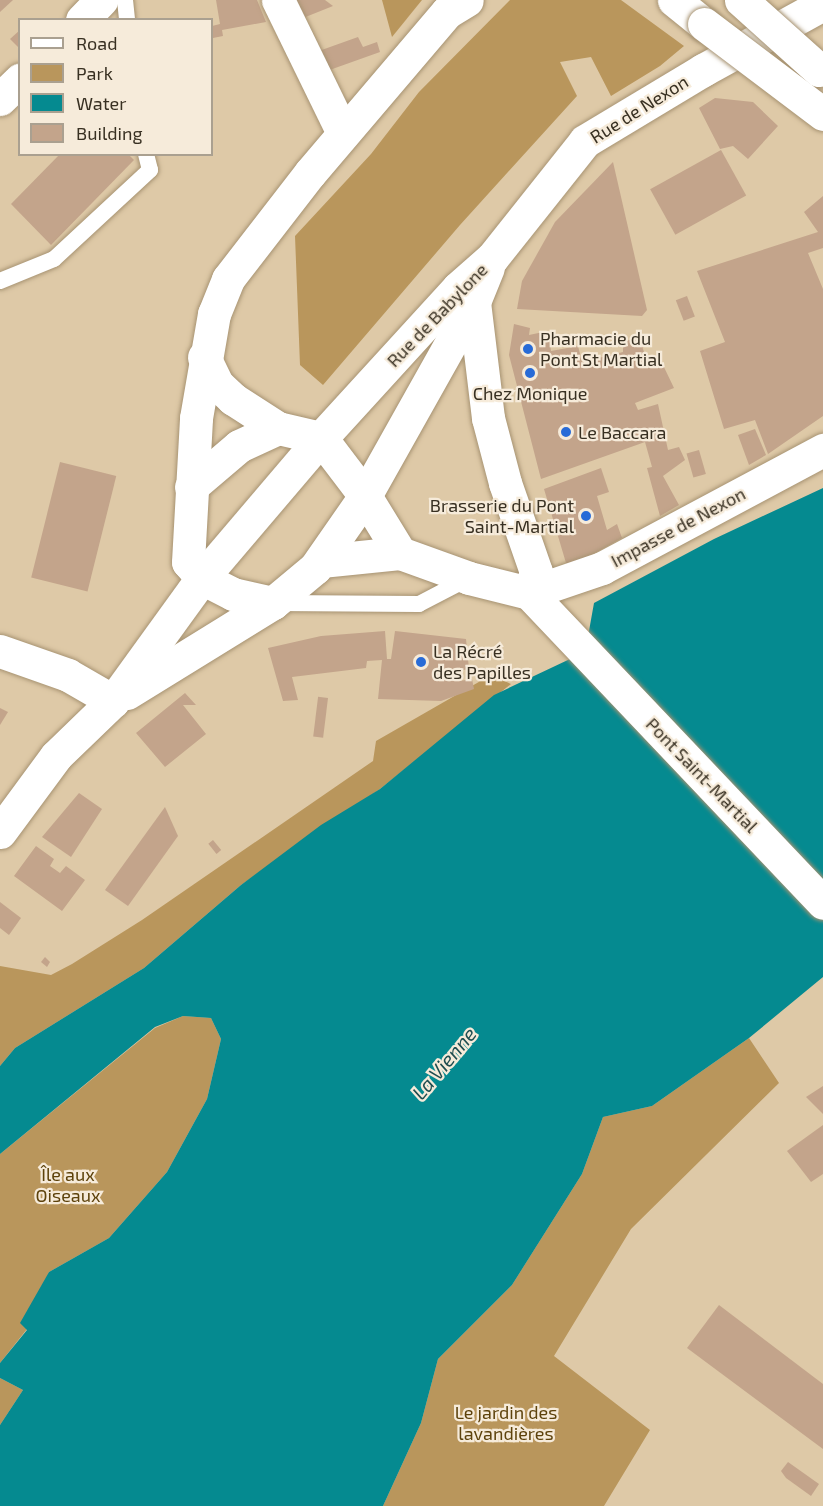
<!DOCTYPE html>
<html>
<head>
<meta charset="utf-8">
<style>
  body { margin:0 }
  #map { position:relative; width:823px; height:1506px; overflow:hidden; background:#dec9a7; font-family:"Exo 2",sans-serif }
  div>[style] { position:absolute }
  [style*='--x'] { left:calc(var(--x)*1px); top:calc(var(--y)*1px); width:calc(var(--w)*1px); rotate:calc(var(--a)*1deg) }
  .green>* { inset:0; background:#b9965c }
  .water>* { inset:0; background:#058a90 }
  .building>* { inset:0; background:#c3a48b; transform-origin:0 0 }
  .roads { filter:drop-shadow(0 0 2px #a79372) drop-shadow(0 0 2px #a79372) }
  .lane>* { height:16px; margin:-8px; padding:0 8px; transform-origin:8px; border-radius:8px; background:#fff }
  .street>* { height:33px; margin:-16.5px; padding:0 16.5px; transform-origin:16.5px; border-radius:16.5px; background:#fff }
  .secondary>* { height:33px; margin:-16.5px; padding:0 16.5px; transform-origin:16.5px; border-radius:16.5px; background:#fff }
  .bridges { filter:drop-shadow(0 0 2px #a79372) drop-shadow(0 0 2px #a79372) }
  .secondary-bridge>* { height:33px; margin:-16.5px; padding:0 16.5px; transform-origin:16.5px; border-radius:16.5px; background:#fff }
  .dots>* { width:16px; height:16px; translate:-50% -50%; box-sizing:border-box; border:3px solid #f6ebda; border-radius:50% }
  span { translate:-50% -50%; white-space:nowrap; text-align:center; line-height:1.15; -webkit-text-stroke:4.5px #f6ebda; paint-order:stroke }
  .street-label { font-size:18px; color:#383022 }
  .poi-label { font-size:18px; color:#383022 }
  .left { translate:0 -50%; text-align:left }
  .right { translate:-100% -50%; text-align:right }
  .park-label { font-size:18px; color:#5d420b }
  .water-label { font-size:20px; color:#1e4d50; font-style:italic }
  .legend { position:absolute; left:18px; top:18px; width:195px; height:138px; box-sizing:border-box; background:#f6ebda; border:2px solid #aaa090; margin:0; padding:8px 10px; list-style:none; font-size:18px; color:#383022 }
  .legend li { display:flex; align-items:center; gap:12px; height:30px }
  .legend b { width:30px; border:2px solid #aaa090 }
</style>
</head>
<body>
<div id="map">
  <div class="green">
    <i style="clip-path:polygon(382px 0,422px 0,392px 37px)"></i>
    <i style="clip-path:polygon(510px 0,621px 0,684px 46px,660px 66px,611px 96px,591px 57px,560px 62px,577px 96px,460px 225px,323px 385px,300px 365px,295px 236px,371px 154px,419px 92px)"></i>
    <i style="clip-path:polygon(491px 675px,511px 684px,380px 789px,241px 885px,144px 968px,15px 1048px,0 1066px,0 966px,51px 975px,72px 964px,142px 920px,373px 761px,376px 741px)"></i>
    <i style="clip-path:polygon(183px 1016px,211px 1018px,221px 1039px,207px 1099px,167px 1172px,109px 1238px,49px 1272px,27px 1329px,0 1363px,0 1154px,155px 1028px)"></i>
    <i style="clip-path:polygon(749px 1038px,779px 1083px,631px 1229px,554px 1356px,650px 1430px,604px 1506px,383px 1506px,421px 1423px,438px 1359px,512px 1285px,582px 1174px,603px 1117px,652px 1106px)"></i>
    <i style="clip-path:polygon(0 1378px,23px 1390px,0 1425px)"></i>
  </div>
  <div class="water">
    <i style="clip-path:polygon(823px 488px,823px 977px,749px 1038px,652px 1106px,603px 1117px,582px 1174px,512px 1285px,438px 1359px,421px 1423px,383px 1506px,0 1506px,0 1425px,23px 1390px,0 1378px,0 1363px,27px 1330px,20px 1323px,49px 1272px,109px 1238px,167px 1172px,207px 1099px,221px 1039px,211px 1018px,183px 1016px,155px 1027px,0 1154px,0 1066px,15px 1048px,144px 968px,241px 885px,321px 825px,380px 789px,494px 695px,570px 659px,587px 642px,594px 603px,714px 539px)"></i>
  </div>
  <div class="building">
    <i style="clip-path:polygon(0 0,13px 0,0 12px)"></i>
    <i style="clip-path:polygon(216px 0,257px 0,266px 22px,222px 30px,223px 36px,213px 38px,212px 26px,220px 24px)"></i>
    <i style="clip-path:polygon(296px 0,325px 0,333px 6px,303px 18px)"></i>
    <i style="clip-path:polygon(20px 30px,20px 49px,10px 39px)"></i>
    <i style="clip-path:polygon(358px 37px,363px 47px,377px 42px,380px 52px,324px 72px,316px 52px)"></i>
    <i style="clip-path:polygon(715px 98px,753px 102px,778px 126px,748px 159px,733px 146px,720px 149px,699px 108px)"></i>
    <i style="left:721px;top:150px;width:52px;height:81px;rotate:61deg"></i>
    <i style="clip-path:polygon(60px 154px,128px 154px,134px 160px,51px 245px,11px 204px)"></i>
    <i style="clip-path:polygon(613px 162px,647px 310px,642px 316px,517px 309px,522px 281px,555px 222px)"></i>
    <i style="clip-path:polygon(823px 196px,823px 248px,808px 253px,823px 289px,823px 416px,768px 454px,755px 420px,724px 429px,700px 351px,725px 342px,697px 271px,818px 232px,804px 212px)"></i>
    <i style="left:687px;top:296px;width:22px;height:12px;rotate:69deg"></i>
    <i style="clip-path:polygon(514px 324px,530px 328px,529px 335px,548px 331px,551px 351px,578px 346px,582px 362px,623px 352px,623px 342px,639px 337px,649px 367px,662px 363px,674px 388px,635px 403px,638px 410px,658px 404px,668px 450px,679px 447px,685px 460px,663px 476px,679px 505px,660px 516px,647px 468px,652px 467px,645px 442px,541px 479px,509px 355px)"></i>
    <i style="clip-path:polygon(755px 429px,766px 455px,749px 465px,738px 435px)"></i>
    <i style="left:699px;top:450px;width:25px;height:13px;rotate:74deg"></i>
    <i style="left:60px;top:462px;width:58px;height:119px;rotate:14deg"></i>
    <i style="clip-path:polygon(601px 468px,609px 492px,597px 496px,607px 530px,617px 524px,622px 538px,572px 566px,566px 563px,544px 489px)"></i>
    <i style="clip-path:polygon(385px 631px,387px 659px,391px 659px,395px 631px,466px 639px,469px 669px,458px 671px,459px 681px,472px 679px,474px 689px,441px 701px,378px 699px,382px 660px,367px 661px,366px 668px,292px 677px,298px 700px,283px 701px,268px 648px,321px 636px)"></i>
    <i style="clip-path:polygon(185px 693px,196px 705px,183px 705px,206px 734px,165px 767px,136px 733px)"></i>
    <i style="left:328px;top:698px;width:40px;height:10px;rotate:97deg"></i>
    <i style="clip-path:polygon(0 708px,8px 712px,0 725px)"></i>
    <i style="clip-path:polygon(79px 793px,102px 809px,71px 857px,42px 837px)"></i>
    <i style="clip-path:polygon(165px 807px,178px 836px,128px 906px,105px 890px)"></i>
    <i style="left:213px;top:840px;width:13px;height:6px;rotate:51deg"></i>
    <i style="clip-path:polygon(36px 846px,54px 859px,50px 866px,60px 873px,66px 866px,85px 880px,62px 911px,14px 876px)"></i>
    <i style="clip-path:polygon(0 902px,21px 918px,9px 935px,0 928px)"></i>
    <i style="clip-path:polygon(45px 957px,50px 962px,47px 967px,41px 962px)"></i>
    <i style="clip-path:polygon(823px 1086px,823px 1114px,806px 1097px)"></i>
    <i style="clip-path:polygon(823px 1125px,823px 1174px,811px 1182px,787px 1151px)"></i>
    <i style="clip-path:polygon(719px 1305px,823px 1384px,823px 1449px,687px 1348px)"></i>
    <i style="clip-path:polygon(788px 1462px,819px 1484px,811px 1496px,786px 1478px,781px 1471px)"></i>
  </div>
  <div class="roads">
    <div class="lane">
      <i style="--x:125;--y:0;--w:20;--a:84"></i>
      <i style="--x:0;--y:281;--w:58;--a:-22.2"></i>
      <i style="--x:54;--y:259;--w:131;--a:-42.8"></i>
      <i style="--x:150;--y:170;--w:16;--a:-104"></i>
      <i style="--x:276;--y:603;--w:143;--a:0.4"></i>
      <i style="--x:419;--y:604;--w:56;--a:-27.5"></i>
    </div>
    <div class="street">
      <i style="--x:278;--y:0;--w:148;--a:64"></i>
      <i style="--x:82;--y:20;--w:28;--a:-46"></i>
      <i style="--x:0;--y:99;--w:28;--a:-44"></i>
      <i style="--x:474;--y:302;--w:117;--a:83.1"></i>
      <i style="--x:488;--y:418;--w:67;--a:75.3"></i>
      <i style="--x:505;--y:483;--w:94;--a:70.8"></i>
      <i style="--x:536;--y:572;--w:22;--a:108"></i>
      <i style="--x:365;--y:496;--w:67;--a:58.4"></i>
      <i style="--x:321;--y:561;--w:79;--a:-5.8"></i>
      <i style="--x:400;--y:553;--w:73;--a:19.9"></i>
      <i style="--x:469;--y:578;--w:62;--a:14"></i>
      <i style="--x:529;--y:593;--w:427;--a:46.5"></i>
      <i style="--x:529;--y:593;--w:77;--a:-18.9"></i>
      <i style="--x:602;--y:568;--w:251;--a:-28.1"></i>
    </div>
    <div class="secondary">
      <i style="--x:674;--y:0;--w:38;--a:39"></i>
      <i style="--x:204;--y:357;--w:30;--a:64"></i>
      <i style="--x:217;--y:384;--w:22;--a:43"></i>
      <i style="--x:233;--y:399;--w:54;--a:32.8"></i>
      <i style="--x:278;--y:428;--w:44;--a:13.1"></i>
      <i style="--x:321;--y:438;--w:73;--a:52.8"></i>
      <i style="--x:191;--y:487;--w:63;--a:-40.5"></i>
      <i style="--x:239;--y:446;--w:43;--a:-24.8"></i>
      <i style="--x:273;--y:603;--w:41;--a:-167.3"></i>
      <i style="--x:233;--y:594;--w:35;--a:-153"></i>
      <i style="--x:202;--y:578;--w:21;--a:-131"></i>
      <i style="--x:188;--y:562;--w:144;--a:-86.8"></i>
      <i style="--x:196;--y:418;--w:106;--a:-80.2"></i>
      <i style="--x:214;--y:314;--w:38;--a:-68"></i>
      <i style="--x:228;--y:279;--w:134;--a:-52.3"></i>
      <i style="--x:310;--y:173;--w:211;--a:-49.6"></i>
      <i style="--x:447;--y:12;--w:23;--a:-31"></i>
      <i style="--x:0;--y:651;--w:72;--a:19.4"></i>
      <i style="--x:68;--y:675;--w:52;--a:30"></i>
      <i style="--x:127;--y:693;--w:172;--a:-31.7"></i>
      <i style="--x:273;--y:603;--w:55;--a:-39.8"></i>
      <i style="--x:315;--y:568;--w:88;--a:-55.2"></i>
      <i style="--x:365;--y:496;--w:223;--a:-60.7"></i>
      <i style="--x:474;--y:302;--w:37;--a:-68"></i>
      <i style="--x:0;--y:832;--w:94;--a:-53.6"></i>
      <i style="--x:56;--y:756;--w:79;--a:-44"></i>
      <i style="--x:113;--y:701;--w:152;--a:-54.1"></i>
      <i style="--x:202;--y:578;--w:184;--a:-49.6"></i>
      <i style="--x:321;--y:438;--w:203;--a:-47.6"></i>
      <i style="--x:458;--y:288;--w:45;--a:-41.4"></i>
      <i style="--x:492;--y:258;--w:149;--a:-51.5"></i>
      <i style="--x:585;--y:141;--w:138;--a:-31"></i>
      <i style="--x:703;--y:70;--w:137;--a:-28.8"></i>
    </div>
  </div>
  <div class="bridges">
    <div class="secondary-bridge">
      <i style="--x:741;--y:0;--w:105;--a:41.9"></i>
      <i style="--x:704;--y:24;--w:149;--a:37.1"></i>
    </div>
  </div>
  <div class="dots">
    <i style="left:528px;top:349px;background:#286bd7"></i>
    <i style="left:530px;top:373px;background:#286bd7"></i>
    <i style="left:566px;top:432px;background:#286bd7"></i>
    <i style="left:586px;top:516px;background:#286bd7"></i>
    <i style="left:421px;top:662px;background:#286bd7"></i>
  </div>
  <div class="street-label">
    <span style="left:639px;top:109px;rotate:-32deg">Rue de Nexon</span>
    <span style="left:437px;top:315px;rotate:-46deg">Rue de Babylone</span>
    <span style="left:678px;top:527px;rotate:-28deg">Impasse de Nexon</span>
    <span style="left:702px;top:775px;rotate:46deg">Pont Saint-Martial</span>
  </div>
  <div class="poi-label">
    <span class="left" style="left:540px;top:349px">Pharmacie du<br>Pont St Martial</span>
    <span style="left:530px;top:393px">Chez Monique</span>
    <span class="left" style="left:578px;top:432px">Le Baccara</span>
    <span class="right" style="left:574px;top:516px">Brasserie du Pont<br>Saint-Martial</span>
    <span class="left" style="left:433px;top:662px">La Récré<br>des Papilles</span>
  </div>
  <div class="park-label">
    <span style="left:68px;top:1185px">Île aux<br>Oiseaux</span>
    <span style="left:506px;top:1423px">Le jardin des<br>lavandières</span>
  </div>
  <div class="water-label">
    <span style="left:444px;top:1063px;rotate:-50deg">La Vienne</span>
  </div>
  <ul class="legend">
  <li><b style="height:8px;background:#fff"></b>Road</li>
  <li><b style="height:16px;background:#b9965c"></b>Park</li>
  <li><b style="height:16px;background:#058a90"></b>Water</li>
  <li><b style="height:16px;background:#c3a48b"></b>Building</li>
  </ul>
</div>
</body>
</html>
